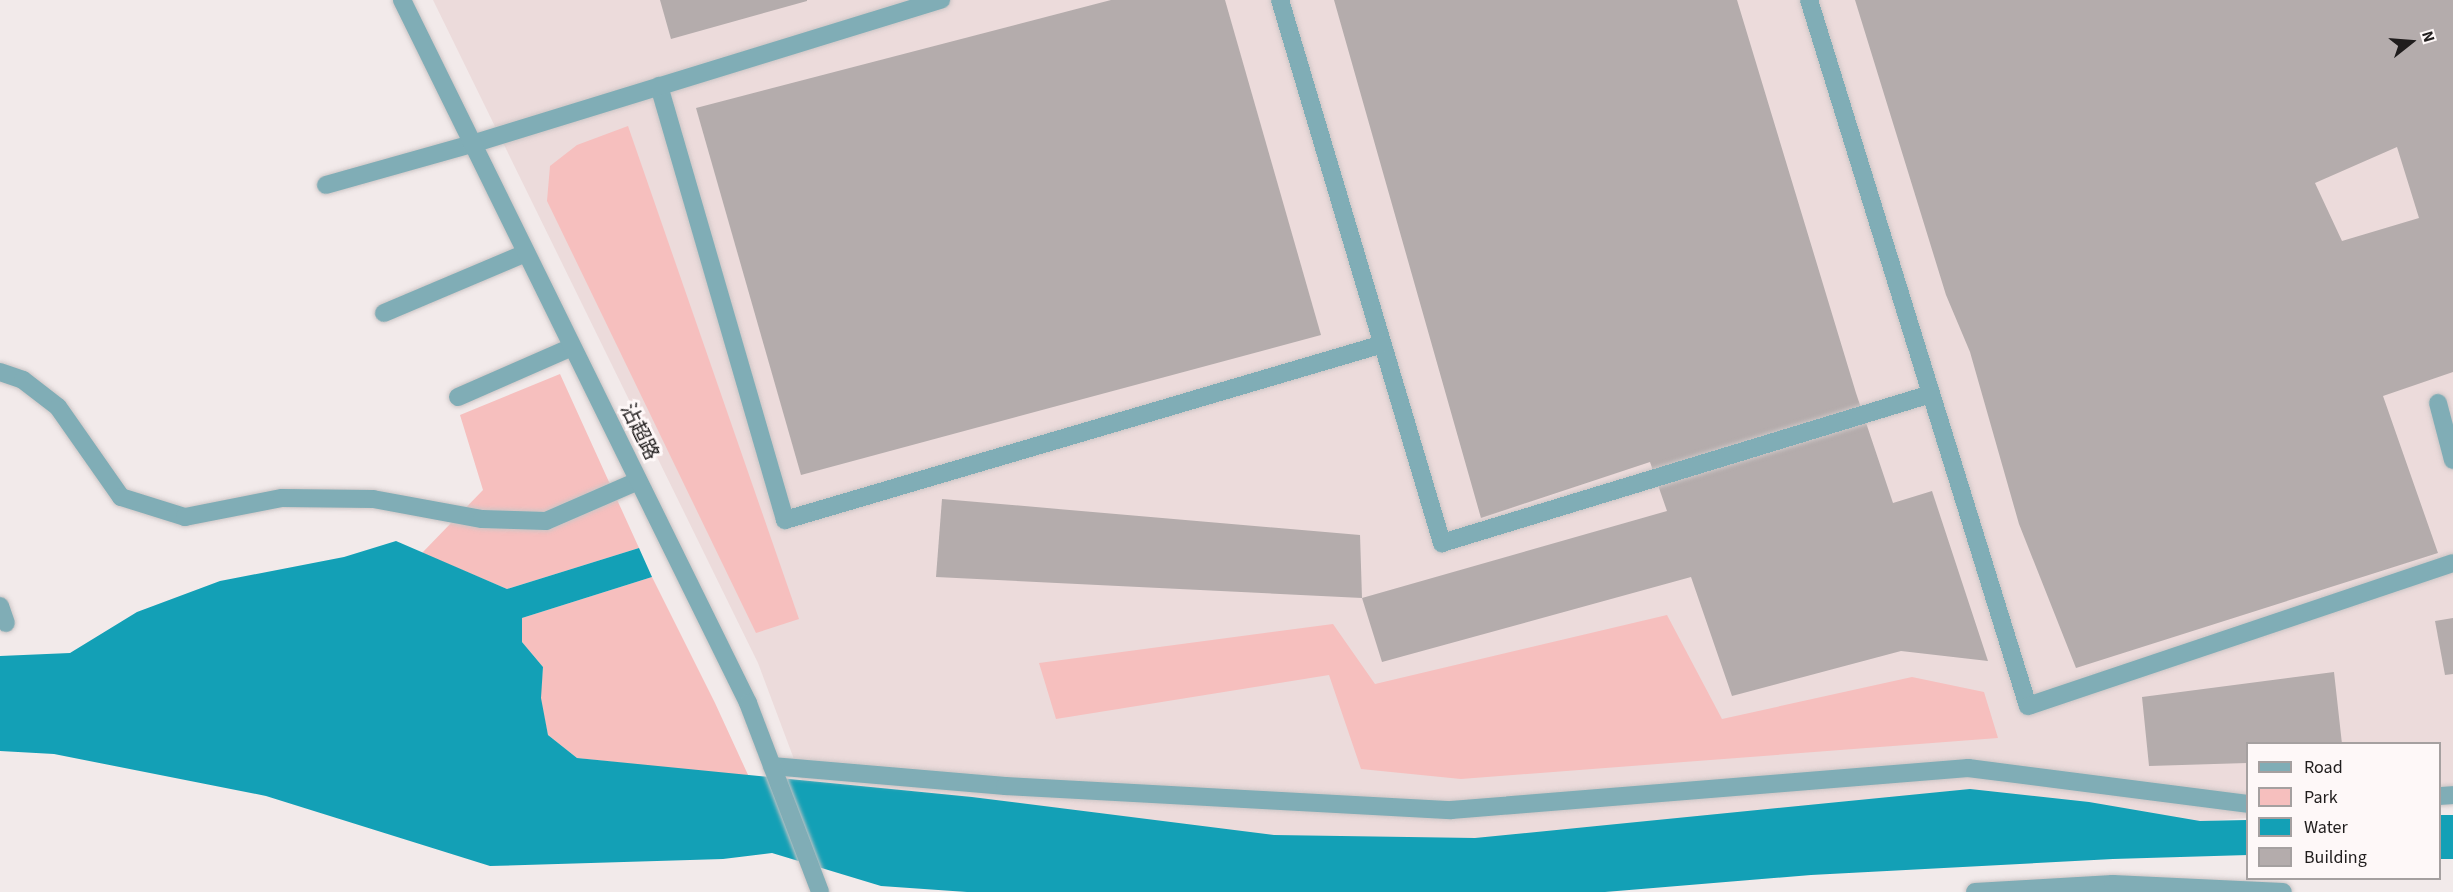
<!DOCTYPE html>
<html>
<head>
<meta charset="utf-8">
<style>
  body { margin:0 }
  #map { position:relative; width:2453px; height:892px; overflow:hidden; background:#f2eaea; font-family:"Source Sans 3","Noto Sans SC",sans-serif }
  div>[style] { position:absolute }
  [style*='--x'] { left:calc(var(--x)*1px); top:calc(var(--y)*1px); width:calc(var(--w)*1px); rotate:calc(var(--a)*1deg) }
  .built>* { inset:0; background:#ecdbdb }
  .green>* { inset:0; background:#f6bfbe }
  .water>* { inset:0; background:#13a0b6; transform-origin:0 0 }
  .building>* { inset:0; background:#b4acac }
  .roads { filter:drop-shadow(0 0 2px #ccc5c5) drop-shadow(0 0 2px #ccc5c5) }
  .service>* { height:18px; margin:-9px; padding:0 9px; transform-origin:9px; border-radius:9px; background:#80adb6 }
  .tertiary>* { height:18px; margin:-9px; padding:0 9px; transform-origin:9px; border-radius:9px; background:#80adb6 }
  span { translate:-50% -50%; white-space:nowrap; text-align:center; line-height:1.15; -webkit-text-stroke:6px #fef8f8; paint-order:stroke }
  .street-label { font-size:20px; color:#201d1d }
  .legend { position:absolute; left:2246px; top:742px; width:195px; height:138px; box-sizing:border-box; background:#fef8f8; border:2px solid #a5a0a0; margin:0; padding:8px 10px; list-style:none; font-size:18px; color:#201d1d }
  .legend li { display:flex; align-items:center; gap:12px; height:30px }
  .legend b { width:30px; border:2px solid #a5a0a0 }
  .north { position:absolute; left:2381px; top:12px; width:60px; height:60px; -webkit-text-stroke:4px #fef8f8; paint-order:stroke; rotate:73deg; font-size:16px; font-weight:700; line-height:24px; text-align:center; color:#201d1d }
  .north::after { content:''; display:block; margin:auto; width:21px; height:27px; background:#201d1d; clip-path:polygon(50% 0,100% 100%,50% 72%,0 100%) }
</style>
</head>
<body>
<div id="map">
  <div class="built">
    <i style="clip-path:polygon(433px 0,2453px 0,2453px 802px,2440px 803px,2440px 744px,2248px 744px,2247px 818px,2081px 831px,1384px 864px,810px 802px,758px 663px)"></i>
  </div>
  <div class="green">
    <i style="clip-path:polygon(628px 126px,799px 619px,756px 633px,547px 201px,550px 166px,577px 145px)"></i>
    <i style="clip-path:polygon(560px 374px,639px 548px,507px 589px,422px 553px,483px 490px,460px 415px)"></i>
    <i style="clip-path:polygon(652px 577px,715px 703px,749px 777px,577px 758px,548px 735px,540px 698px,543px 667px,522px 642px,522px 618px)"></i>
    <i style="clip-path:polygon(1667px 615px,1722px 719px,1912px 677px,1984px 692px,1998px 738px,1461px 779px,1361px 769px,1329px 675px,1056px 719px,1039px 663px,1333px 624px,1375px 684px)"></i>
  </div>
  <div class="water">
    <i style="clip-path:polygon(396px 541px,507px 589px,639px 548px,652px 577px,522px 618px,522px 642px,543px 667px,541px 698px,548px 735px,577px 758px,972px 797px,1274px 835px,1475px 838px,1970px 789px,2089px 802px,2200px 821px,2247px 820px,2248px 855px,2113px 859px,1811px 875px,1605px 892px,967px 892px,881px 886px,772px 853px,723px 859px,490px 866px,266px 796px,54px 754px,0 751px,0 656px,70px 653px,137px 612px,220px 581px,344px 557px)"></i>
    <i style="left:2440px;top:815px;width:13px;height:44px"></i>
  </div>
  <div class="building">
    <i style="clip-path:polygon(660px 0,807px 0,807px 1px,671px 39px)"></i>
    <i style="clip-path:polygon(1111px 0,1225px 0,1321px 335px,801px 475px,696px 108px)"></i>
    <i style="clip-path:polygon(1334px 0,1737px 0,1856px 393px,1893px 503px,1932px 491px,1988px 661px,1901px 651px,1732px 696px,1691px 577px,1382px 662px,1362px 598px,1667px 511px,1650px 462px,1481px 518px)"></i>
    <i style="clip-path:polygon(evenodd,1855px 0,2453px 0,2453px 372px,2383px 396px,2438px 553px,2076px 668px,2019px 524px,1970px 352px,1946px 295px,1855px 0,2397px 147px,2419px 218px,2342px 241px,2315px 183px,2397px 147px)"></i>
    <i style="clip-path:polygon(942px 499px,1360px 535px,1362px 598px,936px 577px)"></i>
    <i style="clip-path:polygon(2453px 618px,2453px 674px,2445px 675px,2435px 621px)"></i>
    <i style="clip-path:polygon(2334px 672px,2342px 744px,2248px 744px,2247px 763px,2149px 766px,2142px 697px)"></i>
  </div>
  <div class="roads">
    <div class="service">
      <i style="--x:1280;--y:0;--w:567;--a:73.39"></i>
      <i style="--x:1442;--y:543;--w:511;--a:-16.95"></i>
      <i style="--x:1809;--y:0;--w:739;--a:72.77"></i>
      <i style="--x:2028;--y:706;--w:448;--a:-18.6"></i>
      <i style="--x:659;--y:86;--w:452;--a:73.8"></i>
      <i style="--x:785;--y:520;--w:623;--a:-16.4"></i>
      <i style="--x:326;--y:185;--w:152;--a:-15.7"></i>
      <i style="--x:472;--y:144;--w:491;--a:-17.1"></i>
      <i style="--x:384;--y:313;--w:154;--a:-22.9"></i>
      <i style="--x:0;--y:372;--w:24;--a:19"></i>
      <i style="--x:23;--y:380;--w:44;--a:37.6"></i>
      <i style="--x:58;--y:407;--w:110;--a:55"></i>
      <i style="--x:121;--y:497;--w:67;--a:17.4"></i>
      <i style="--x:185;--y:517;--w:99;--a:-11.1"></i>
      <i style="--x:282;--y:498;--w:91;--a:0.6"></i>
      <i style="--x:373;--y:499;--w:111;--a:10.4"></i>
      <i style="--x:482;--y:519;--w:64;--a:1.8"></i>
      <i style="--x:546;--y:521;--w:100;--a:-23.5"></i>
      <i style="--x:458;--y:397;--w:124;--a:-23.7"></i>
      <i style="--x:2438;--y:403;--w:59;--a:75.3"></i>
      <i style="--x:0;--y:606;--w:18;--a:71"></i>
      <i style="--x:772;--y:766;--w:234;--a:4.9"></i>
      <i style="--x:1005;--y:786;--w:447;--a:3.1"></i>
      <i style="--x:1451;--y:810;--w:519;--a:-4.64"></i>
      <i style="--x:1968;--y:768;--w:282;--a:7.3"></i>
      <i style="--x:2440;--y:796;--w:13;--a:-4"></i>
      <i style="--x:1975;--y:892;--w:138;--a:-3.3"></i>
      <i style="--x:2113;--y:884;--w:170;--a:2.7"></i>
    </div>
    <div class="tertiary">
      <i style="--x:402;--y:0;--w:784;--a:63.79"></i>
      <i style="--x:748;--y:703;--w:202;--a:69.1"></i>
    </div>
  </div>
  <div class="street-label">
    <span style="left:639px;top:432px;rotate:64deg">沾超路</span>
  </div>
  <ul class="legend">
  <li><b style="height:8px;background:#80adb6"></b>Road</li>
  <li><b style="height:16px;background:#f6bfbe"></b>Park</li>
  <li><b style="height:16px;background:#13a0b6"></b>Water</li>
  <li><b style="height:16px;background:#b4acac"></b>Building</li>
  </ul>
  <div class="north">N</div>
</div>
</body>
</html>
